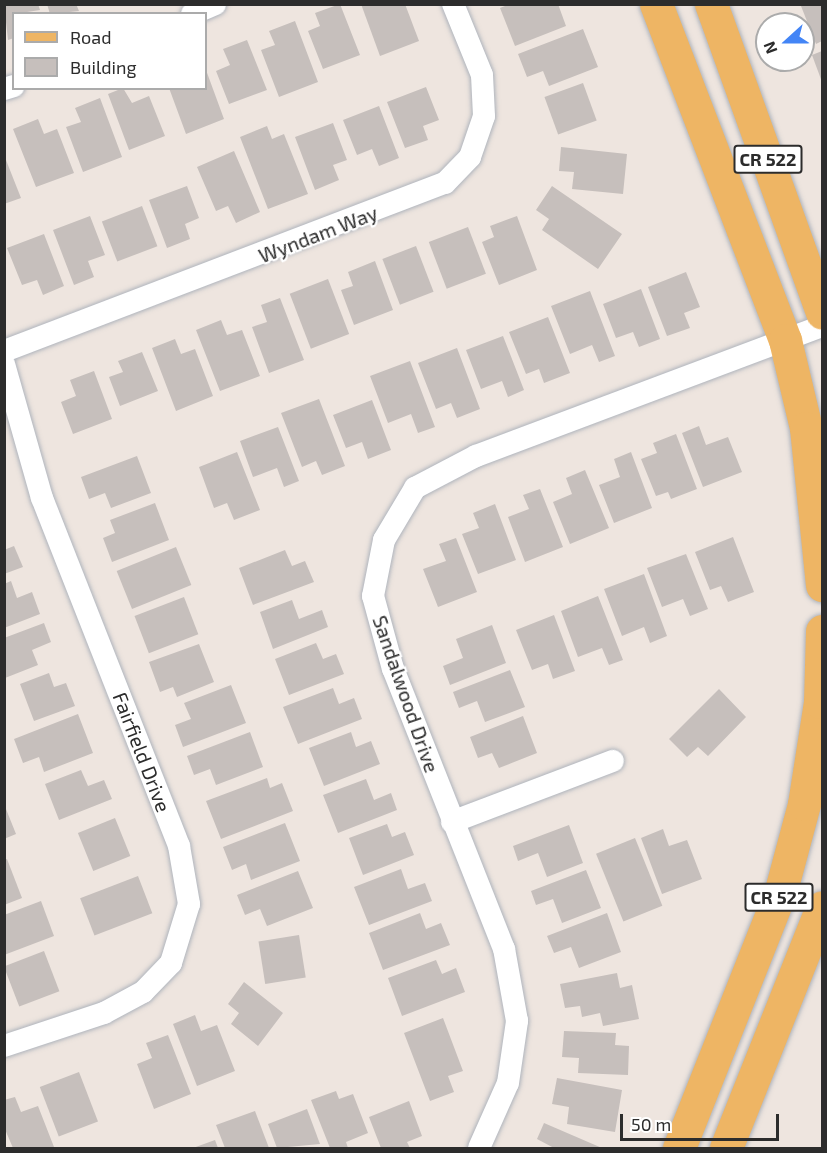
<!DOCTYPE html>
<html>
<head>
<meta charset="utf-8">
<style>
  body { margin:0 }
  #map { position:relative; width:827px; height:1153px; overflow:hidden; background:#eee5df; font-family:"Exo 2",sans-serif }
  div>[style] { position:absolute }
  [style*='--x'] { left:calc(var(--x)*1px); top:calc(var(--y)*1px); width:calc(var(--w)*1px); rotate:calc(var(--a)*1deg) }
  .building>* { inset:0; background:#c6bfbc; transform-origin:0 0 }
  .roads { filter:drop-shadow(0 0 2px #afb4bc) drop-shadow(0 0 2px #afb4bc) }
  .minor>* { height:22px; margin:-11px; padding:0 11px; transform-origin:11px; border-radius:11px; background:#fff }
  .primary>* { height:33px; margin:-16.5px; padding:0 16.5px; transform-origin:16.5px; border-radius:16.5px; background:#eeb564 }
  span { translate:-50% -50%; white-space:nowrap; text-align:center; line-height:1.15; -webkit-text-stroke:4.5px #fff; paint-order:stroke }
  .shield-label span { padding:2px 4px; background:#fff; border:2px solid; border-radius:4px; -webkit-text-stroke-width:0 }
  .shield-label { font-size:18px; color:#2c2c2c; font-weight:700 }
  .street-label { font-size:20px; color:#2c2c2c }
  .frame { position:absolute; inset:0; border:6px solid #2c2c2c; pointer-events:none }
  .legend { position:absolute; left:12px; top:12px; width:195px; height:78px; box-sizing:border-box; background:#fff; border:2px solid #ababab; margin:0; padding:8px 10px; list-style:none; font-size:18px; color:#2c2c2c }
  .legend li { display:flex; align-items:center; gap:12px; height:30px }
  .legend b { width:30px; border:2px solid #ababab }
  .north { position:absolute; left:755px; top:12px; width:60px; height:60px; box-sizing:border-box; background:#fff; border:2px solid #ababab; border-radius:50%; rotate:249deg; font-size:16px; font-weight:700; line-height:24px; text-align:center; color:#2c2c2c }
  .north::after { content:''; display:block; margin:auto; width:21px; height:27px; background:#4385f6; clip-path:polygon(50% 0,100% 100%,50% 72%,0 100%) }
  .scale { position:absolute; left:620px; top:1114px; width:159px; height:27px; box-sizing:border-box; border:3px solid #2c2c2c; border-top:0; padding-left:8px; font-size:18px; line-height:21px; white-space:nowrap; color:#2c2c2c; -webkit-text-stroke:4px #fff; paint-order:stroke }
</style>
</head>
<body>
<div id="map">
  <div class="building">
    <i style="clip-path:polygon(4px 4px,38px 4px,40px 10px,14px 14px,14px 38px,8px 40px)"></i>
    <i style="clip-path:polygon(47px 4px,76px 4px,79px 11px,50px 14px)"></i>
    <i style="clip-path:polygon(340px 4px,360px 55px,323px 69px,308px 31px,320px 26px,315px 13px)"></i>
    <i style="clip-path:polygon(361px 4px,405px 4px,419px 41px,380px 56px)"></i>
    <i style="clip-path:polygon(510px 4px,558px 4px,566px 26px,515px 46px,500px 8px)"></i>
    <i style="clip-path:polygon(822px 4px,822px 41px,816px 44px,801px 6px)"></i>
    <i style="clip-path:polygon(295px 21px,318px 82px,279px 97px,261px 50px,275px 45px,269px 31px)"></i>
    <i style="clip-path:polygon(583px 29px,598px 67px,549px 86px,543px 71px,527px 77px,518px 54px)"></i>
    <i style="clip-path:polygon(247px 40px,267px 90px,229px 104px,216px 71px,230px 65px,223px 49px)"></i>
    <i style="clip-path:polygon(822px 51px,822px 82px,812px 55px)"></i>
    <i style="clip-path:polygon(206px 70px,224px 119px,186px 134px,169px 88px,206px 88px)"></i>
    <i style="left:583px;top:83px;width:40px;height:41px;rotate:70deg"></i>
    <i style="clip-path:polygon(426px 87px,439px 120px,423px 126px,428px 140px,405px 148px,387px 102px)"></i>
    <i style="clip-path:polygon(123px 88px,132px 103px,149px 96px,165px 136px,129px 150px,108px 94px)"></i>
    <i style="clip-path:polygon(100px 98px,122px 157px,83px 172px,66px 127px,81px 122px,75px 108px)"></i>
    <i style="clip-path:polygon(379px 106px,399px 158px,379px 166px,372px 149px,357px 155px,343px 120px)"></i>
    <i style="clip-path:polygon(38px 119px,44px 134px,57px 129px,74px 173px,36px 187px,13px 129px)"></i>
    <i style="clip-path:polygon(333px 123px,347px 160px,333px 165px,339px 180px,315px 190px,295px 137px)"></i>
    <i style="clip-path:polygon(267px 126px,272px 139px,284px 134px,308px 194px,268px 209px,240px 137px)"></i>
    <i style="clip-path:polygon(561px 147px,627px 154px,623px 194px,572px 189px,574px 172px,559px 171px)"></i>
    <i style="clip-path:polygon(234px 151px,260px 212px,236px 223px,228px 206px,216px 211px,197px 167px)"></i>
    <i style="clip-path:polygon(4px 155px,21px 198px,4px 204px)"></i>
    <i style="clip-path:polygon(187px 186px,199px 218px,185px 224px,190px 239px,167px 248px,149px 200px)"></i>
    <i style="clip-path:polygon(552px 186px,622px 234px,598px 269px,542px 230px,549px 219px,536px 210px)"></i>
    <i style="left:142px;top:206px;width:43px;height:43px;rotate:69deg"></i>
    <i style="clip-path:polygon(90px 216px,105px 255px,88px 261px,94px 277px,74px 285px,53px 230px)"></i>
    <i style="clip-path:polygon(517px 216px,537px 270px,499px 285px,482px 242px,494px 237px,490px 226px)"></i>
    <i style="left:468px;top:227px;width:50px;height:42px;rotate:69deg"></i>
    <i style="clip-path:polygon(44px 234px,64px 286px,43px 295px,37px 280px,22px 285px,7px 248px)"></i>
    <i style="left:416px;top:246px;width:49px;height:36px;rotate:69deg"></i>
    <i style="clip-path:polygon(375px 261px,393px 310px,354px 325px,341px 290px,353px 286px,348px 272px)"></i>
    <i style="clip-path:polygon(686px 272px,700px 307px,684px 313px,690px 328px,667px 336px,648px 287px)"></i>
    <i style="left:328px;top:279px;width:59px;height:41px;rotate:69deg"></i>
    <i style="clip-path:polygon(641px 289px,660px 339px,639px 347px,633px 332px,616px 338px,603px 304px)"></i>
    <i style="clip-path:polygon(590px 291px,615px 356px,599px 362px,592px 345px,570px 354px,551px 306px)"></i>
    <i style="clip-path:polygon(280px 298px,304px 360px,269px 373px,252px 327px,267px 322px,261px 305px)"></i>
    <i style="clip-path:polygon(548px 317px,570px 373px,544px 383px,539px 369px,526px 374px,509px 332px)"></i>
    <i style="clip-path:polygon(221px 320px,227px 335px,242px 330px,260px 376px,220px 391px,196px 330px)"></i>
    <i style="clip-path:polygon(503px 336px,524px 390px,508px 397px,502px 381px,481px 389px,466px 350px)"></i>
    <i style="clip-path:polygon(175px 339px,181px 354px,195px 349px,213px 396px,176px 411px,152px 348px)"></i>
    <i style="clip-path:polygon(457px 348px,480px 409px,457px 418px,451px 403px,436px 409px,418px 363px)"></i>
    <i style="clip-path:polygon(142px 352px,158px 391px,120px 406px,109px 377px,123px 372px,118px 361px)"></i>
    <i style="clip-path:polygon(410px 361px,435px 427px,418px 433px,411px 414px,388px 423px,370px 376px)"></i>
    <i style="clip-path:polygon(94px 371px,112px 419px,73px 434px,61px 402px,76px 396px,70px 380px)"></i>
    <i style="clip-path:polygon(319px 399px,345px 466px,322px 475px,316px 461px,302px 467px,281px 413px)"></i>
    <i style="clip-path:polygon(372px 400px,391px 450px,368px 459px,362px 442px,346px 448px,333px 415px)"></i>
    <i style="clip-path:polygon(699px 426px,706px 445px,728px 437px,742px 472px,703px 487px,682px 433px)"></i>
    <i style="clip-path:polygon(278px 427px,299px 481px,284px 487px,277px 468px,253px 477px,240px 441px)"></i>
    <i style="clip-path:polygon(676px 434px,697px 489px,671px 499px,668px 492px,656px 496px,641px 459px,657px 453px,653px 443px)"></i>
    <i style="clip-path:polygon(237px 452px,260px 510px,234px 520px,227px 503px,214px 508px,199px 467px)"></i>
    <i style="clip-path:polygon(631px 452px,652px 508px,614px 523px,599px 485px,620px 477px,614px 459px)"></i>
    <i style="clip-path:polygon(137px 456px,151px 493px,111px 508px,105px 493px,89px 499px,81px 477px)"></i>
    <i style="clip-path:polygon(585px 470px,609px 528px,570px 544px,553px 502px,572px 494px,566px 478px)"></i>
    <i style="clip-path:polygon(540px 489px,563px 547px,525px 562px,508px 517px,529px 509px,523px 495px)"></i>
    <i style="clip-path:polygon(155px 503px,169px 540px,112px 562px,103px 538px,115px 533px,110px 520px)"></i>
    <i style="clip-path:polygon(495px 504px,516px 560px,478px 574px,462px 534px,479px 528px,473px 513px)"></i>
    <i style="clip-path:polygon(733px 537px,754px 592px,728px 602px,721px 586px,710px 590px,695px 552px)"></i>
    <i style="clip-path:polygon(456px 538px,477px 592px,438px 607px,423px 569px,446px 561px,439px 544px)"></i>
    <i style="clip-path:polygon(14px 546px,23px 567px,4px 574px,4px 550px)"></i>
    <i style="left:176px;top:547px;width:41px;height:64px;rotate:68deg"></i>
    <i style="clip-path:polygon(285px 550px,292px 566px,305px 561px,314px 582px,253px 605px,239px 568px)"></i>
    <i style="clip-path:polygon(686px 554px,708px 609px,690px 616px,683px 599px,662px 607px,647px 568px)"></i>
    <i style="clip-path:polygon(644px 574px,667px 636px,650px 643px,644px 627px,622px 636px,604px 589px)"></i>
    <i style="clip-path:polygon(11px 581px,17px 598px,32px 592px,40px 614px,4px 628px,4px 584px)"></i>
    <i style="clip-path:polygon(598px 596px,623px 660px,609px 665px,602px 648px,578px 657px,561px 611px)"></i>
    <i style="left:184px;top:597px;width:40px;height:53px;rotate:69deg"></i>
    <i style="clip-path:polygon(292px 600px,299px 619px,322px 610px,328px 627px,273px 649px,260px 612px)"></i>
    <i style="clip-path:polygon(554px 615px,575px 671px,553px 679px,548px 664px,532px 670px,516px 630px)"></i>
    <i style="clip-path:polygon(44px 623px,51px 642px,32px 650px,38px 665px,5px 678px,4px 638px)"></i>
    <i style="clip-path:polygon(492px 625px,506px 663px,450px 685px,443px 666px,463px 658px,456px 639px)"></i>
    <i style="clip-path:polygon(316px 643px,323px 659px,336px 654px,344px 674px,289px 695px,275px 659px)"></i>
    <i style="clip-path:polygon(199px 644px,214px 682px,177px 697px,173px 687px,160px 692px,149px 662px)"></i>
    <i style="clip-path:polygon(510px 670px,525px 707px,485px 722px,477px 701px,459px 708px,453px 692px)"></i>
    <i style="clip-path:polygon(49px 673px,54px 687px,66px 683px,75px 706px,34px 721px,20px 684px)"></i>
    <i style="clip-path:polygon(231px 685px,246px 723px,183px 747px,175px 725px,191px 719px,184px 703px)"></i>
    <i style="clip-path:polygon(333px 688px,339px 704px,354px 698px,362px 719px,298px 744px,283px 707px)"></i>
    <i style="clip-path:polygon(719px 689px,746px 717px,708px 756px,698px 747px,687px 757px,669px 739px)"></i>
    <i style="clip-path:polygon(78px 714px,93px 753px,44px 772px,39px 757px,23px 763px,14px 739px)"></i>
    <i style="clip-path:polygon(523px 716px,537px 753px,499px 768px,492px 753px,478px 758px,470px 737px)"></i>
    <i style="clip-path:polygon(250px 732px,263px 767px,216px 785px,210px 769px,194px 775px,187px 756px)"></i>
    <i style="clip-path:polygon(351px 732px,356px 747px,371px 741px,380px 764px,324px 786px,309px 748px)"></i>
    <i style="clip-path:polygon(81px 770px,88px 786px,104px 780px,112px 799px,59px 820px,45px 784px)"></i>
    <i style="clip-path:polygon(267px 778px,270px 788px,282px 783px,293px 811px,221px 839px,206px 801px)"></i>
    <i style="clip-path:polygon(366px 779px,374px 800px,391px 793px,397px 810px,338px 833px,323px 795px)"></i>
    <i style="clip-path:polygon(4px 804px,16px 834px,4px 839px)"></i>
    <i style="left:115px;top:818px;width:41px;height:40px;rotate:68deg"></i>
    <i style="clip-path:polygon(285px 823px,300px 861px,251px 880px,246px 864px,232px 870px,223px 847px)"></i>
    <i style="clip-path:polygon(387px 824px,392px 837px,405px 832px,414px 855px,363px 875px,349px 838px)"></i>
    <i style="clip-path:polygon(569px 825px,583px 863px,547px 877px,538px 853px,518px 861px,513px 846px)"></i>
    <i style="clip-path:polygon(663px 829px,669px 846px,687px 840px,702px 879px,662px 894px,641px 838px)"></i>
    <i style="left:635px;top:838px;width:73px;height:42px;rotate:68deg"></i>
    <i style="clip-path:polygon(7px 859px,22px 898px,4px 905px,4px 860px)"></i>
    <i style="clip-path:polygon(401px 869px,408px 889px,425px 883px,432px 901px,369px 925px,354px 887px)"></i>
    <i style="clip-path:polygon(586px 870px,601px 908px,562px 923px,553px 899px,536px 905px,531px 891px)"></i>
    <i style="clip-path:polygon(298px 871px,313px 908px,267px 926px,260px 909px,245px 915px,237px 895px)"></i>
    <i style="left:138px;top:876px;width:40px;height:62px;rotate:69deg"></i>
    <i style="clip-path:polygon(41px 901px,54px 936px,4px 955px,4px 915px)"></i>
    <i style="clip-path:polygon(420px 913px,426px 929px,441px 923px,450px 945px,383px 970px,369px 933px)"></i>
    <i style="clip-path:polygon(607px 913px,621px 952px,579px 968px,571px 947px,554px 953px,547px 936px)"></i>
    <i style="left:299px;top:935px;width:43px;height:41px;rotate:81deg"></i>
    <i style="left:44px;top:951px;width:43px;height:43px;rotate:69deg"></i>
    <i style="clip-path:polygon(436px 960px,442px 974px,456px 968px,465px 992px,402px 1016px,388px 978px)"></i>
    <i style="clip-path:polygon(617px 973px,620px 988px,632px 985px,639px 1019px,603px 1026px,600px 1013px,582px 1017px,580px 1006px,565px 1008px,560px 984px)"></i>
    <i style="clip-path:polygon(244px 982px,283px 1013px,258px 1046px,231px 1024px,239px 1013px,228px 1004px)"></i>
    <i style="clip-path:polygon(195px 1015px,201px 1031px,217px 1025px,235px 1071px,197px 1086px,173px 1024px)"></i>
    <i style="clip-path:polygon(443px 1018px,463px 1071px,448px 1076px,454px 1092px,430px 1101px,404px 1033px)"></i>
    <i style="clip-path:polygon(564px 1031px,616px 1033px,615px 1045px,629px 1046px,628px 1075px,578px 1073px,579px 1058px,562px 1057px)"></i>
    <i style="clip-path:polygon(168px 1035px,191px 1094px,154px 1109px,137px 1064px,152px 1058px,146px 1043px)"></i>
    <i style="left:79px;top:1072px;width:53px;height:42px;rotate:69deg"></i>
    <i style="clip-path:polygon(557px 1078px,622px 1090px,615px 1132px,567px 1124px,569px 1107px,552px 1104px)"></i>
    <i style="clip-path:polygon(336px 1091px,339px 1099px,353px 1094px,368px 1133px,346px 1142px,348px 1148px,330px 1148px,311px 1100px)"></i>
    <i style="clip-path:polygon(15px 1097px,21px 1112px,38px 1106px,54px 1147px,13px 1148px,4px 1127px,4px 1100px)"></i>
    <i style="clip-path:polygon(409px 1101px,422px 1136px,407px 1142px,410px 1148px,381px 1148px,369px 1117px)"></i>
    <i style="clip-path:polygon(307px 1109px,320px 1144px,277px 1148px,268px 1124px)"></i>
    <i style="clip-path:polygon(255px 1111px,269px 1148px,225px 1148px,216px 1125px)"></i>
    <i style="clip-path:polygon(544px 1123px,602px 1148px,554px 1148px,537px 1139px)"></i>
    <i style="clip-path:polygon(215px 1140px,218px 1148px,193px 1148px)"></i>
  </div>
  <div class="roads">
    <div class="minor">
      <i style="--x:192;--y:14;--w:25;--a:-23"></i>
      <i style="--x:4;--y:89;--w:10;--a:-17"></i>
      <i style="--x:4;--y:351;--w:472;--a:-20.9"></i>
      <i style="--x:445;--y:183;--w:36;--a:-46"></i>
      <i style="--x:470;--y:157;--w:43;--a:-71.1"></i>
      <i style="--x:484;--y:116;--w:41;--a:-92.8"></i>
      <i style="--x:482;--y:75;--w:77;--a:-112.2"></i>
      <i style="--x:4;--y:364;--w:139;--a:74.2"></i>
      <i style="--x:42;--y:498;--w:374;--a:68.5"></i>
      <i style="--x:179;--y:846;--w:59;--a:80.2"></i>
      <i style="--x:189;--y:904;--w:62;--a:107"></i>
      <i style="--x:171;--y:963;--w:40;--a:134"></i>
      <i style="--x:143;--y:992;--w:44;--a:151.7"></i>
      <i style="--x:104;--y:1013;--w:105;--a:161.7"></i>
      <i style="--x:452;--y:822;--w:172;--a:-20.8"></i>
      <i style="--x:479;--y:1148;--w:71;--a:-66"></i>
      <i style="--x:508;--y:1083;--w:63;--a:-81.7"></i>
      <i style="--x:517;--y:1021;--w:73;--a:-100.2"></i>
      <i style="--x:504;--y:949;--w:301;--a:-111.6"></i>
      <i style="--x:393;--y:669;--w:76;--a:-105.3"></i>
      <i style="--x:373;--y:596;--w:57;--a:-78.9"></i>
      <i style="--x:384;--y:540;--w:61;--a:-59.2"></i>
      <i style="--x:415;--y:488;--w:69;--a:-27.7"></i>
      <i style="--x:476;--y:456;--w:370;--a:-20.6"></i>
    </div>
    <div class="primary">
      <i style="--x:656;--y:4;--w:360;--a:69"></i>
      <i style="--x:785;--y:340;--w:90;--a:76.6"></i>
      <i style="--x:806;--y:428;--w:158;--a:84.2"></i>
      <i style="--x:711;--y:4;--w:328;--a:70.2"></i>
      <i style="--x:679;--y:1148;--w:277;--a:-68.4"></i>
      <i style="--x:781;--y:890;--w:89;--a:-75"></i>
      <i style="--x:804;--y:804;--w:103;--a:-81.1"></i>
      <i style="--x:820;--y:702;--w:71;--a:-88.4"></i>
      <i style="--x:726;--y:1148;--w:259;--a:-68.3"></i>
    </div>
  </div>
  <div class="shield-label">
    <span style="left:768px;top:159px">CR 522</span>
    <span style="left:779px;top:897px">CR 522</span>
  </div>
  <div class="street-label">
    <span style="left:318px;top:234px;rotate:-21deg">Wyndam Way</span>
    <span style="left:406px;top:694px;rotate:71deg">Sandalwood Drive</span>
    <span style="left:142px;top:752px;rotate:69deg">Fairfield Drive</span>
  </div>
  <div class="frame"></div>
  <ul class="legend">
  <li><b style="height:8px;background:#eeb564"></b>Road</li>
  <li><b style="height:16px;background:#c6bfbc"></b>Building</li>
  </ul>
  <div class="north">N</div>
  <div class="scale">50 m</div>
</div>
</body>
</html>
